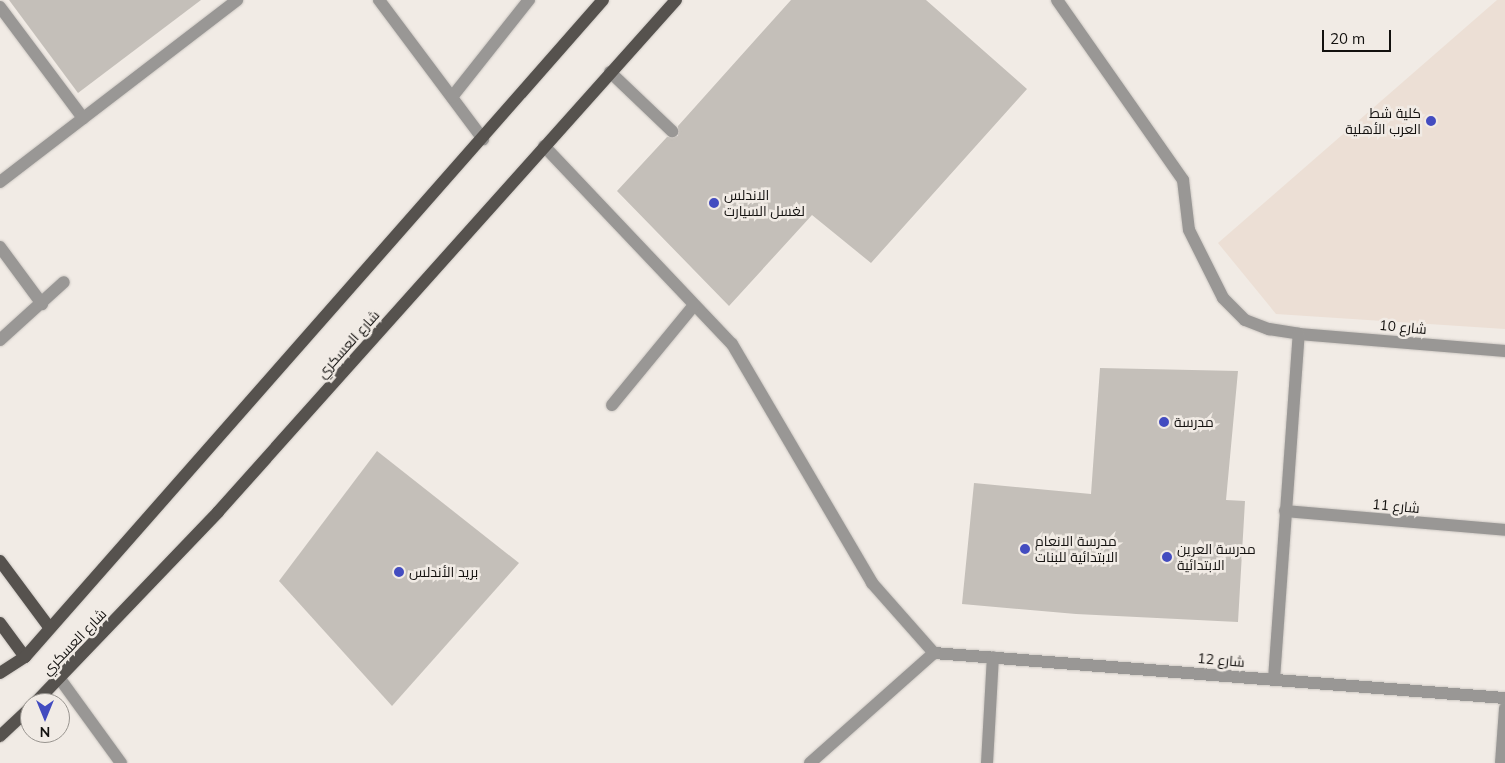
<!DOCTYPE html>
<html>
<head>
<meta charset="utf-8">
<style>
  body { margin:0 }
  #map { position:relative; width:1505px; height:763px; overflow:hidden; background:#f1ebe5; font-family:Mulish,Cairo,sans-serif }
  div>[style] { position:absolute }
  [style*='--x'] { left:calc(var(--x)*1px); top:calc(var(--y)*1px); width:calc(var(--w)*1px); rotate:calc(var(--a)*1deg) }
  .built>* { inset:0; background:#ecdfd5 }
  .building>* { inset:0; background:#c4bfb9 }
  .roads { filter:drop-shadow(0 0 1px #cdc8c3) drop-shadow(0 0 1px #cdc8c3) }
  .minor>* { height:12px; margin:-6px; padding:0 6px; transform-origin:6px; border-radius:6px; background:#999795 }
  .major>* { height:12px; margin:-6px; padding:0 6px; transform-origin:6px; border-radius:6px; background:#56524e }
  .dots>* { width:14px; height:14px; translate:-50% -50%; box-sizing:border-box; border:2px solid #f1ebe5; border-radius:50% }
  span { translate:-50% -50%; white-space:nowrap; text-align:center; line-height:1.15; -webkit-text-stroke:5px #f1ebe5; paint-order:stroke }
  .poi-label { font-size:14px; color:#13110f }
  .right { translate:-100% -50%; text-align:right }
  .left { translate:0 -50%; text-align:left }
  .street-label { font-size:14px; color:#13110f }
  .north { position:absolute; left:20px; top:693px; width:50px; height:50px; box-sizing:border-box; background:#f1ebe5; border:1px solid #98948f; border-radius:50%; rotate:180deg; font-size:14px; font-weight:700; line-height:20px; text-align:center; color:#13110f }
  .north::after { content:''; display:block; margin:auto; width:18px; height:22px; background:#434cc0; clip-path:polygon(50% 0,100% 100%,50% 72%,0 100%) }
  .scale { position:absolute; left:1322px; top:30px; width:69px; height:22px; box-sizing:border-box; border:2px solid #13110f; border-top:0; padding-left:6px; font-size:15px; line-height:18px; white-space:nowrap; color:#13110f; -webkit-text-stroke:4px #f1ebe5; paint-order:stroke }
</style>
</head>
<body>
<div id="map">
  <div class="built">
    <i style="clip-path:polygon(1497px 0,1505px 0,1505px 329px,1276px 314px,1218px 243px)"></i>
  </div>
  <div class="building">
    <i style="clip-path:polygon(9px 0,201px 0,78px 93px)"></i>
    <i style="clip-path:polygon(791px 0,926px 0,1027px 89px,871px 263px,812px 215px,729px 306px,617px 191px,667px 137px,678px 136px,678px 126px)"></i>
    <i style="clip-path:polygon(1100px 368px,1238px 371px,1226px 500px,1245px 501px,1238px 622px,1076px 614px,962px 604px,974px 483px,1091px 494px)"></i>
    <i style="clip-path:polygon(377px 451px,519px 563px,392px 706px,279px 581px)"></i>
  </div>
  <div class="roads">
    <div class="minor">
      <i style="--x:379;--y:0;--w:174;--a:53.2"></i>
      <i style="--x:1057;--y:0;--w:220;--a:55"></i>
      <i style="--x:1183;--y:180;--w:50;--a:83.2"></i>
      <i style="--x:1189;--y:230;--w:76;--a:63.4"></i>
      <i style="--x:1223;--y:298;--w:31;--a:45"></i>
      <i style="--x:1245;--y:320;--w:26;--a:21"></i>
      <i style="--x:1269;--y:329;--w:30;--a:9"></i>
      <i style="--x:1299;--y:334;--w:207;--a:4.7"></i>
      <i style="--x:0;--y:7;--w:139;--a:53.2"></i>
      <i style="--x:610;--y:72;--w:86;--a:43.6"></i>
      <i style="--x:452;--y:97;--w:124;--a:-51.6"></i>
      <i style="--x:544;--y:146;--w:273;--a:46.5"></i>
      <i style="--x:732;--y:344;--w:277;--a:59.6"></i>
      <i style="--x:872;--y:583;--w:94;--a:48.5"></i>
      <i style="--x:0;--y:182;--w:299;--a:-37.5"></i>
      <i style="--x:0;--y:247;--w:71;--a:53.6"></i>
      <i style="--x:0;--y:340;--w:86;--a:-42.2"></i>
      <i style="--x:612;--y:405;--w:129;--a:-50.6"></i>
      <i style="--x:1285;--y:511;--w:221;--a:4.9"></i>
      <i style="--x:934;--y:653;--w:573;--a:4.51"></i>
      <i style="--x:60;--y:679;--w:104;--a:54"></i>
      <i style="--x:1274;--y:679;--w:346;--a:-85.9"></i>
      <i style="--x:810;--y:763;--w:166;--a:-41.6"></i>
      <i style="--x:987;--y:763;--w:106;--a:-86.8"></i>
      <i style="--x:1501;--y:763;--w:55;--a:-85.8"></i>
    </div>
    <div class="major">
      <i style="--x:0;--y:561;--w:82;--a:53.4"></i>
      <i style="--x:0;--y:623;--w:42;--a:53.7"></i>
      <i style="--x:0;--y:673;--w:30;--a:-33"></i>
      <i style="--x:25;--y:657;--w:875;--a:-48.66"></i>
      <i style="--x:35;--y:703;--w:265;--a:-46.2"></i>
      <i style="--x:218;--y:512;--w:687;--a:-48.19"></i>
      <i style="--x:0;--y:736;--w:41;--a:-43"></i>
    </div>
  </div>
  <div class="dots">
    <i style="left:1431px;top:121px;background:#434cc0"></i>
    <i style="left:714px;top:203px;background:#434cc0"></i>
    <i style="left:1164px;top:422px;background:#434cc0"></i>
    <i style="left:1025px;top:549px;background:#434cc0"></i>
    <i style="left:1167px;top:557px;background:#434cc0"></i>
    <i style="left:399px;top:572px;background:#434cc0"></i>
  </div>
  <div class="poi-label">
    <span class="right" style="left:1421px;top:121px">كلية شط<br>العرب الأهلية</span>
    <span class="left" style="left:724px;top:203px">الاندلس<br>لغسل السيارت</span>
    <span class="left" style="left:1174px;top:422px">مدرسة</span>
    <span class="left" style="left:1035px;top:549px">مدرسة الانعام<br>الابتدائية للبنات</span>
    <span class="left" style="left:1177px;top:557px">مدرسة العرين<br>الابتدائية</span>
    <span class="left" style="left:409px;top:572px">بريد الأندلس</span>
  </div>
  <div class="street-label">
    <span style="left:1403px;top:327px;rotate:5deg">شارع 10</span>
    <span style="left:348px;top:344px;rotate:-48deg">شارع العسكري</span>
    <span style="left:1396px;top:506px;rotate:5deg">شارع 11</span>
    <span style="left:74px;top:642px;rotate:-46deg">شارع العسكري</span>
    <span style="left:1221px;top:660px;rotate:5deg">شارع 12</span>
  </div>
  <div class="north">N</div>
  <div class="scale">20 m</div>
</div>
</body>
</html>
